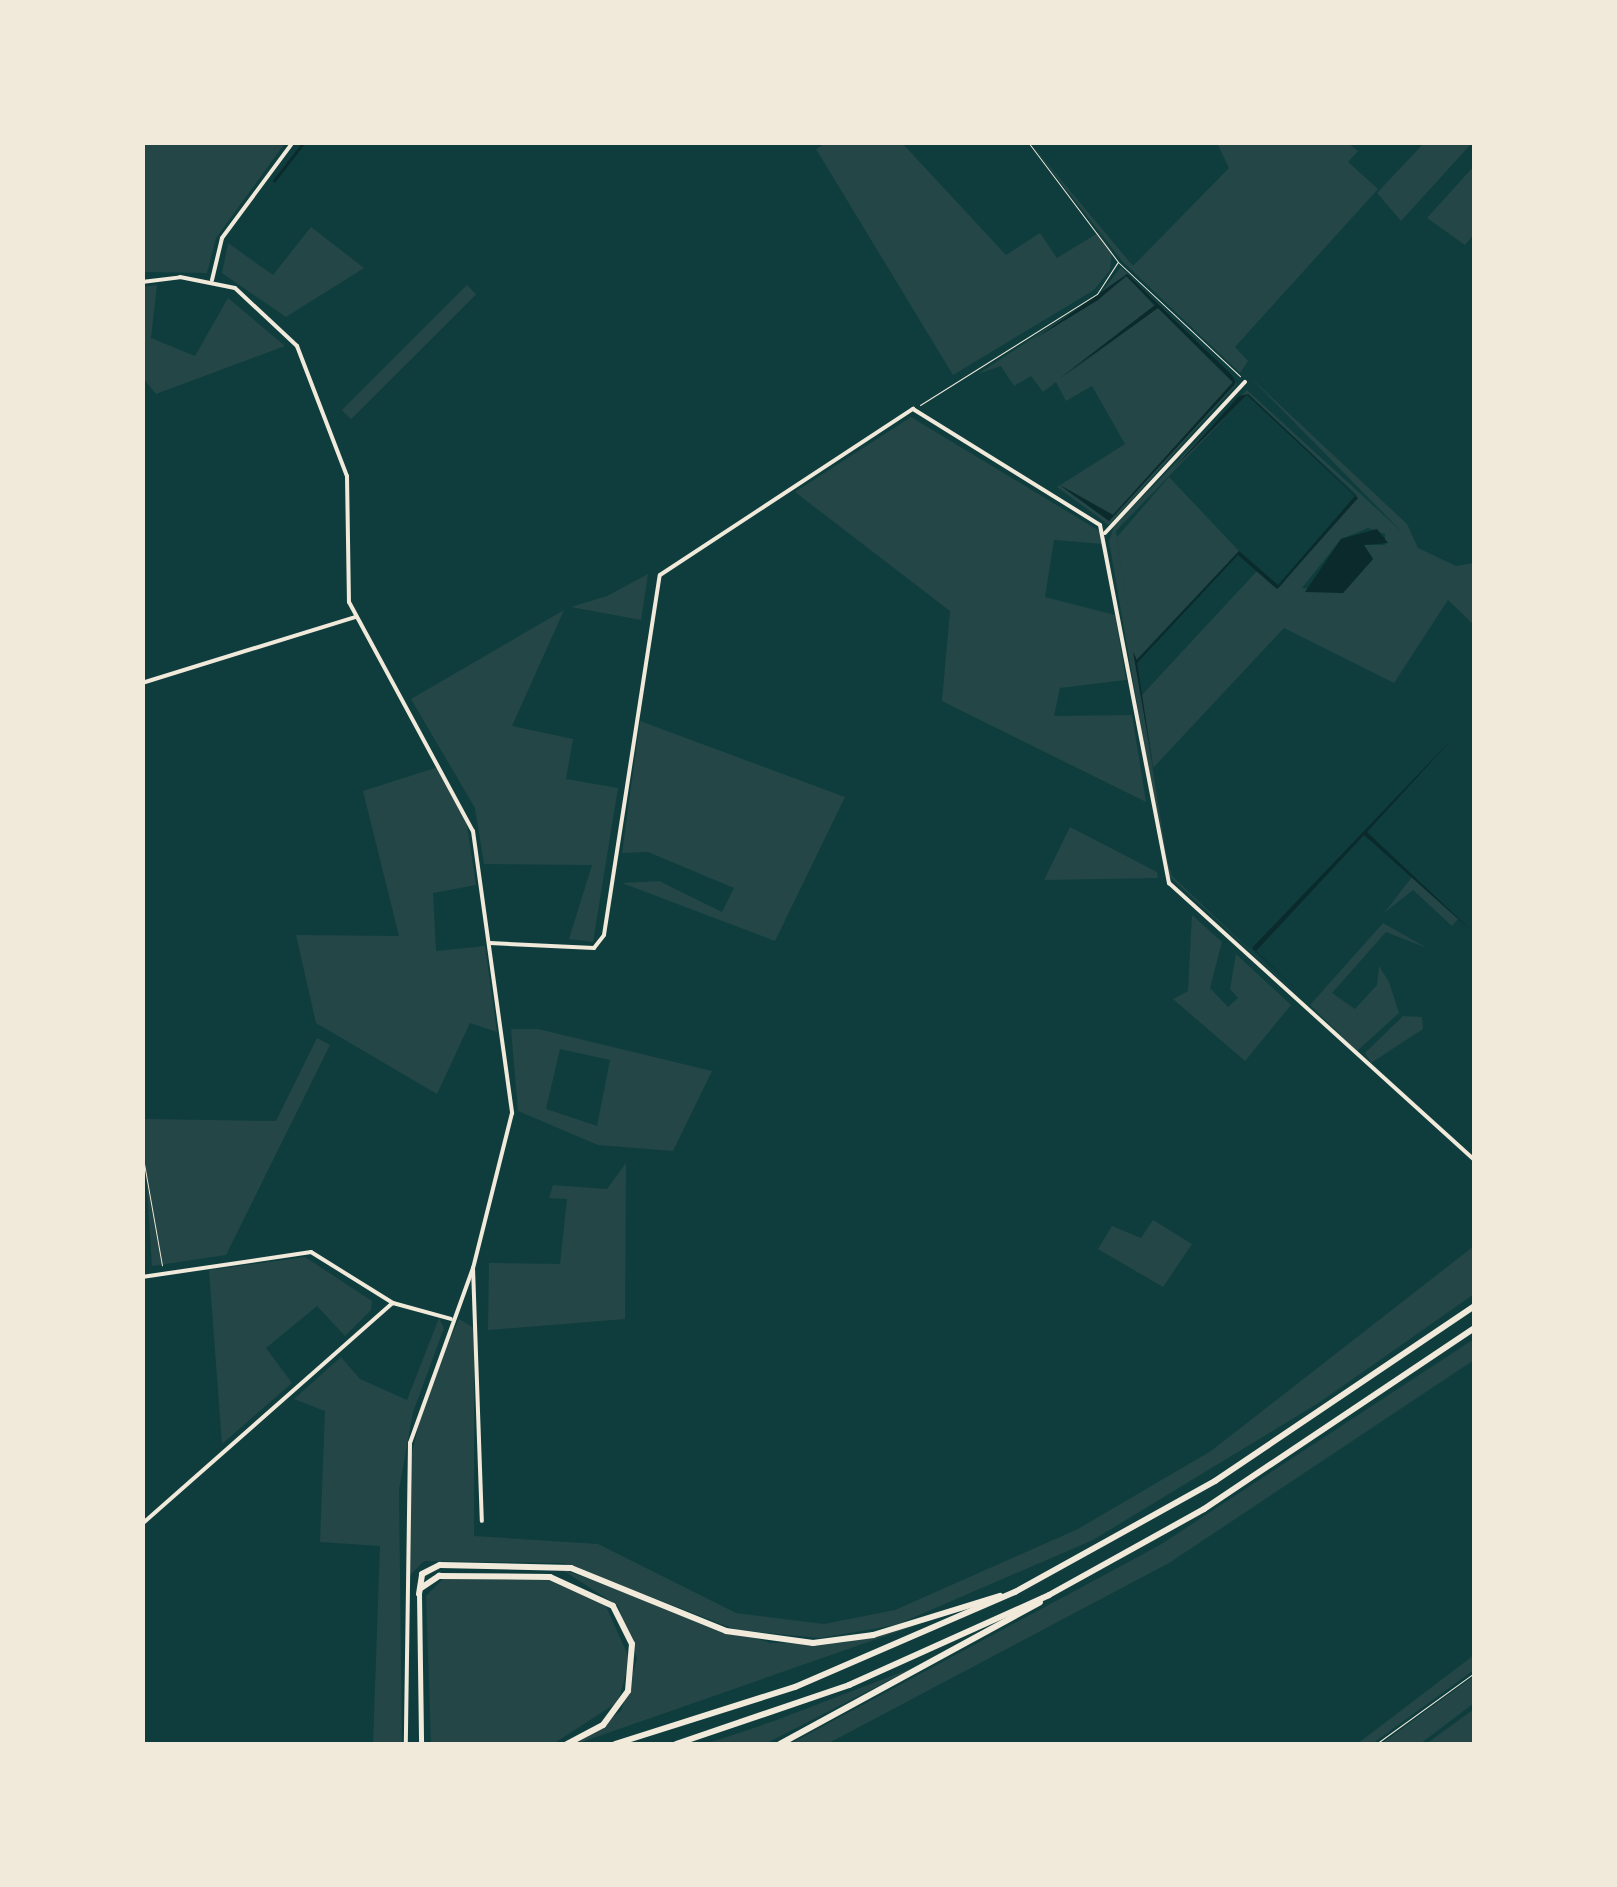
<!DOCTYPE html>
<html>
<head>
<meta charset="utf-8">
<style>
  body { margin:0 }
  #map { position:relative; width:1617px; height:1887px; overflow:hidden; background:#0f3d3e; font-family:Manrope,sans-serif }
  div>[style] { position:absolute }
  [style*='--x'] { left:calc(var(--x)*1px); top:calc(var(--y)*1px); width:calc(var(--w)*1px); rotate:calc(var(--a)*1deg) }
  .green>* { inset:0; background:#244646; transform-origin:0 0 }
  .water>* { inset:0; background:#0a2a2b }
  .stream>* { height:2.5px; margin:-1.25px; padding:0 1.25px; transform-origin:1.25px; border-radius:1.25px; background:#0a2a2b }
  .path>* { height:1px; margin:-0.5px; padding:0 0.5px; transform-origin:0.5px; border-radius:0.5px; background:#f1e9da }
  .minor>* { height:4px; margin:-2px; padding:0 2px; transform-origin:2px; border-radius:2px; background:#f1e9da }
  .secondary>* { height:5px; margin:-2.5px; padding:0 2.5px; transform-origin:2.5px; border-radius:2.5px; background:#f1e9da }
  .motorway>* { height:6px; margin:-3px; padding:0 3px; transform-origin:3px; border-radius:3px; background:#f1e9da }
  span { translate:-50% -50%; white-space:nowrap; text-align:center; line-height:1.15; -webkit-text-stroke:8px #f1e9da; paint-order:stroke }
  .frame { position:absolute; inset:0; border:145px solid #f1e9da; pointer-events:none }
</style>
</head>
<body>
<div id="map">
  <div class="green">
    <i style="clip-path:polygon(143px 142px,285px 143px,216px 238px,207px 273px,143px 272px)"></i>
    <i style="clip-path:polygon(826px 143px,902px 143px,1006px 255px,1040px 233px,1057px 258px,1098px 233px,1112px 251px,1110px 270px,1094px 290px,953px 375px,816px 149px)"></i>
    <i style="clip-path:polygon(1030px 143px,1133px 266px,1229px 168px,1217px 143px,1348px 143px,1358px 151px,1348px 162px,1378px 189px,1235px 347px,1248px 361px,1240px 373px,1122px 261px)"></i>
    <i style="clip-path:polygon(1424px 143px,1472px 143px,1401px 221px,1377px 193px)"></i>
    <i style="clip-path:polygon(1474px 166px,1474px 234px,1465px 245px,1427px 218px)"></i>
    <i style="clip-path:polygon(311px 227px,364px 268px,286px 317px,222px 273px,228px 243px,273px 275px)"></i>
    <i style="clip-path:polygon(evenodd,1121px 267px,1237px 384px,1109px 525px,1057px 487px,1125px 444px,1092px 386px,1066px 401px,1056px 382px,1043px 392px,1031px 376px,1014px 386px,1001px 366px,978px 374px,1100px 294px,1121px 267px,1128px 274px,1231px 374px,1235px 384px,1109px 521px,1059px 485px,1113px 515px,1233px 383px,1158px 308px,1062px 378px,1155px 307px,1127px 276px,1106px 293px,1128px 274px)"></i>
    <i style="clip-path:polygon(157px 285px,151px 338px,195px 356px,228px 298px,285px 346px,156px 394px,143px 378px,142px 287px)"></i>
    <i style="left:467px;top:285px;width:13px;height:177px;rotate:45deg"></i>
    <i style="clip-path:polygon(evenodd,1249px 376px,1407px 524px,1418px 548px,1456px 566px,1474px 563px,1474px 625px,1448px 600px,1394px 683px,1284px 628px,1153px 768px,1141px 696px,1257px 571px,1279px 588px,1357px 495px,1248px 394px,1116px 531px,1132px 642px,1117px 537px,1169px 477px,1239px 551px,1136px 660px,1134px 652px,1167px 859px,1172px 876px,1303px 1000px,1166px 873px,1109px 541px,1114px 526px,1247px 390px,1402px 532px,1249px 376px,1368px 528px,1385px 534px,1385px 545px,1364px 545px,1373px 559px,1343px 593px,1302px 588px,1341px 539px,1368px 528px)"></i>
    <i style="clip-path:polygon(911px 417px,1101px 532px,1103px 544px,1054px 540px,1045px 597px,1115px 615px,1126px 680px,1060px 688px,1054px 716px,1132px 715px,1146px 802px,942px 701px,950px 611px,795px 492px)"></i>
    <i style="clip-path:polygon(648px 574px,641px 620px,571px 607px,607px 596px)"></i>
    <i style="clip-path:polygon(564px 610px,512px 726px,573px 739px,566px 779px,618px 788px,593px 942px,569px 939px,592px 865px,484px 864px,475px 808px,411px 699px)"></i>
    <i style="clip-path:polygon(640px 721px,845px 797px,775px 941px,622px 883px,659px 881px,722px 912px,734px 888px,648px 852px,622px 853px)"></i>
    <i style="clip-path:polygon(438px 767px,466px 819px,476px 885px,433px 893px,436px 951px,485px 946px,497px 1032px,470px 1023px,437px 1094px,316px 1023px,296px 935px,399px 936px,363px 791px)"></i>
    <i style="clip-path:polygon(1070px 827px,1157px 872px,1158px 878px,1044px 880px)"></i>
    <i style="clip-path:polygon(1412px 877px,1458px 919px,1452px 926px,1413px 890px,1384px 913px)"></i>
    <i style="clip-path:polygon(1192px 915px,1222px 942px,1210px 988px,1228px 1007px,1238px 998px,1230px 989px,1236px 954px,1291px 1005px,1245px 1061px,1173px 999px,1188px 991px)"></i>
    <i style="clip-path:polygon(1383px 923px,1427px 948px,1386px 932px,1332px 993px,1355px 1009px,1377px 985px,1379px 966px,1389px 982px,1399px 1013px,1357px 1051px,1310px 1005px)"></i>
    <i style="clip-path:polygon(1403px 1016px,1422px 1017px,1423px 1029px,1371px 1063px,1365px 1053px)"></i>
    <i style="clip-path:polygon(evenodd,511px 1029px,538px 1029px,712px 1071px,673px 1151px,598px 1145px,518px 1111px,511px 1029px,560px 1049px,610px 1060px,597px 1126px,546px 1109px,560px 1049px)"></i>
    <i style="clip-path:polygon(317px 1038px,330px 1045px,226px 1255px,152px 1266px,142px 1111px,145px 1119px,276px 1121px)"></i>
    <i style="clip-path:polygon(626px 1163px,625px 1319px,488px 1330px,489px 1263px,560px 1264px,567px 1199px,549px 1198px,553px 1185px,607px 1189px)"></i>
    <i style="clip-path:polygon(1153px 1220px,1192px 1244px,1163px 1287px,1098px 1249px,1112px 1226px,1141px 1238px)"></i>
    <i style="clip-path:polygon(1474px 1246px,1474px 1294px,1320px 1402px,1093px 1540px,896px 1625px,820px 1638px,737px 1630px,563px 1563px,424px 1561px,410px 1575px,408px 1469px,429px 1382px,459px 1319px,474px 1328px,474px 1536px,598px 1544px,736px 1613px,824px 1624px,895px 1610px,1078px 1529px,1211px 1451px)"></i>
    <i style="clip-path:polygon(305px 1257px,372px 1301px,371px 1310px,345px 1336px,317px 1306px,266px 1348px,292px 1383px,222px 1444px,209px 1270px)"></i>
    <i style="clip-path:polygon(439px 1318px,444px 1328px,413px 1412px,399px 1490px,402px 1744px,373px 1744px,380px 1546px,320px 1542px,325px 1411px,294px 1399px,341px 1357px,360px 1379px,407px 1400px)"></i>
    <i style="clip-path:polygon(1474px 1339px,1474px 1360px,1169px 1563px,827px 1744px,790px 1744px,1160px 1545px)"></i>
    <i style="clip-path:polygon(561px 1569px,770px 1643px,842px 1643px,917px 1625px,576px 1744px,621px 1711px,637px 1659px,618px 1606px)"></i>
    <i style="clip-path:polygon(443px 1579px,551px 1580px,604px 1602px,630px 1660px,618px 1702px,553px 1744px,431px 1744px,426px 1596px)"></i>
    <i style="clip-path:polygon(1474px 1655px,1474px 1670px,1372px 1744px,1357px 1744px)"></i>
    <i style="clip-path:polygon(915px 1667px,765px 1744px,706px 1744px,774px 1721px)"></i>
    <i style="clip-path:polygon(1474px 1676px,1474px 1703px,1420px 1744px,1381px 1744px)"></i>
    <i style="clip-path:polygon(1474px 1709px,1474px 1744px,1426px 1744px)"></i>
  </div>
  <div class="water">
    <i style="clip-path:polygon(1127px 274px,1231px 374px,1235px 381px,1235px 384px,1109px 521px,1060px 485px,1113px 515px,1233px 382px,1158px 308px,1060px 378px,1155px 305px,1126px 276px,1098px 300px,1036px 338px)"></i>
    <i style="clip-path:polygon(1248px 394px,1358px 498px,1277px 589px,1238px 555px,1137px 663px,1154px 772px,1133px 652px,1137px 660px,1239px 551px,1278px 585px,1355px 496px,1247px 395px,1174px 468px,1239px 396px)"></i>
    <i style="clip-path:polygon(1377px 529px,1388px 543px,1364px 545px,1373px 559px,1343px 593px,1305px 592px,1341px 539px)"></i>
    <i style="clip-path:polygon(1453px 738px,1367px 832px,1474px 933px,1364px 835px,1256px 951px,1302px 995px,1252px 948px)"></i>
  </div>
  <div class="stream">
    <i style="--x:274;--y:181;--w:49;--a:-52.4"></i>
  </div>
  <div class="path">
    <i style="--x:1028;--y:142;--w:150;--a:53.1"></i>
    <i style="--x:1118;--y:262;--w:167;--a:43.1"></i>
    <i style="--x:920;--y:405;--w:209;--a:-32.1"></i>
    <i style="--x:1097;--y:294;--w:38;--a:-57"></i>
    <i style="--x:142;--y:1152;--w:115;--a:80"></i>
    <i style="--x:1376;--y:1744;--w:121;--a:-35.9"></i>
  </div>
  <div class="minor">
    <i style="--x:212;--y:280;--w:43;--a:-76.6"></i>
    <i style="--x:222;--y:238;--w:119;--a:-53.5"></i>
    <i style="--x:142;--y:282;--w:38;--a:-7"></i>
    <i style="--x:180;--y:277;--w:56;--a:11.3"></i>
    <i style="--x:235;--y:288;--w:85;--a:43.1"></i>
    <i style="--x:297;--y:346;--w:139;--a:69"></i>
    <i style="--x:347;--y:476;--w:126;--a:89.1"></i>
    <i style="--x:349;--y:602;--w:260;--a:61.6"></i>
    <i style="--x:473;--y:831;--w:285;--a:82.1"></i>
    <i style="--x:512;--y:1113;--w:160;--a:104.1"></i>
    <i style="--x:473;--y:1268;--w:186;--a:109.8"></i>
    <i style="--x:410;--y:1443;--w:301;--a:90.8"></i>
    <i style="--x:1105;--y:533;--w:206;--a:-47.2"></i>
    <i style="--x:142;--y:683;--w:223;--a:-17.2"></i>
    <i style="--x:490;--y:943;--w:104;--a:2.8"></i>
    <i style="--x:594;--y:948;--w:16;--a:-52"></i>
    <i style="--x:604;--y:935;--w:364;--a:-81.2"></i>
    <i style="--x:660;--y:575;--w:303;--a:-33.3"></i>
    <i style="--x:913;--y:409;--w:220;--a:31.8"></i>
    <i style="--x:1100;--y:525;--w:365;--a:79.1"></i>
    <i style="--x:1169;--y:883;--w:412;--a:42.2"></i>
    <i style="--x:473;--y:1268;--w:253;--a:88"></i>
    <i style="--x:142;--y:1277;--w:171;--a:-8.4"></i>
    <i style="--x:311;--y:1252;--w:97;--a:31.9"></i>
    <i style="--x:393;--y:1303;--w:60;--a:15.4"></i>
    <i style="--x:142;--y:1524;--w:334;--a:-41.4"></i>
  </div>
  <div class="secondary">
    <i style="--x:419;--y:1594;--w:150;--a:89.2"></i>
  </div>
  <div class="motorway">
    <i style="--x:421;--y:1588;--w:22;--a:-34"></i>
    <i style="--x:439;--y:1576;--w:111;--a:0.5"></i>
    <i style="--x:550;--y:1577;--w:69;--a:24.7"></i>
    <i style="--x:613;--y:1606;--w:42;--a:63.4"></i>
    <i style="--x:632;--y:1644;--w:47;--a:94.9"></i>
    <i style="--x:628;--y:1691;--w:42;--a:126.3"></i>
    <i style="--x:603;--y:1725;--w:41;--a:152.2"></i>
    <i style="--x:419;--y:1594;--w:20;--a:-81"></i>
    <i style="--x:422;--y:1574;--w:20;--a:-27"></i>
    <i style="--x:440;--y:1565;--w:131;--a:1.3"></i>
    <i style="--x:571;--y:1568;--w:167;--a:22.1"></i>
    <i style="--x:726;--y:1631;--w:88;--a:7.9"></i>
    <i style="--x:813;--y:1643;--w:61;--a:-7.6"></i>
    <i style="--x:873;--y:1635;--w:133;--a:-17.1"></i>
    <i style="--x:615;--y:1744;--w:189;--a:-17.6"></i>
    <i style="--x:795;--y:1687;--w:240;--a:-23.4"></i>
    <i style="--x:1015;--y:1592;--w:229;--a:-29"></i>
    <i style="--x:1215;--y:1481;--w:313;--a:-34"></i>
    <i style="--x:676;--y:1744;--w:183;--a:-18.8"></i>
    <i style="--x:849;--y:1685;--w:219;--a:-24.2"></i>
    <i style="--x:1049;--y:1595;--w:177;--a:-29"></i>
    <i style="--x:1204;--y:1509;--w:325;--a:-33.8"></i>
    <i style="--x:780;--y:1744;--w:296;--a:-28.6"></i>
  </div>
  <div class="frame"></div>
</div>
</body>
</html>
